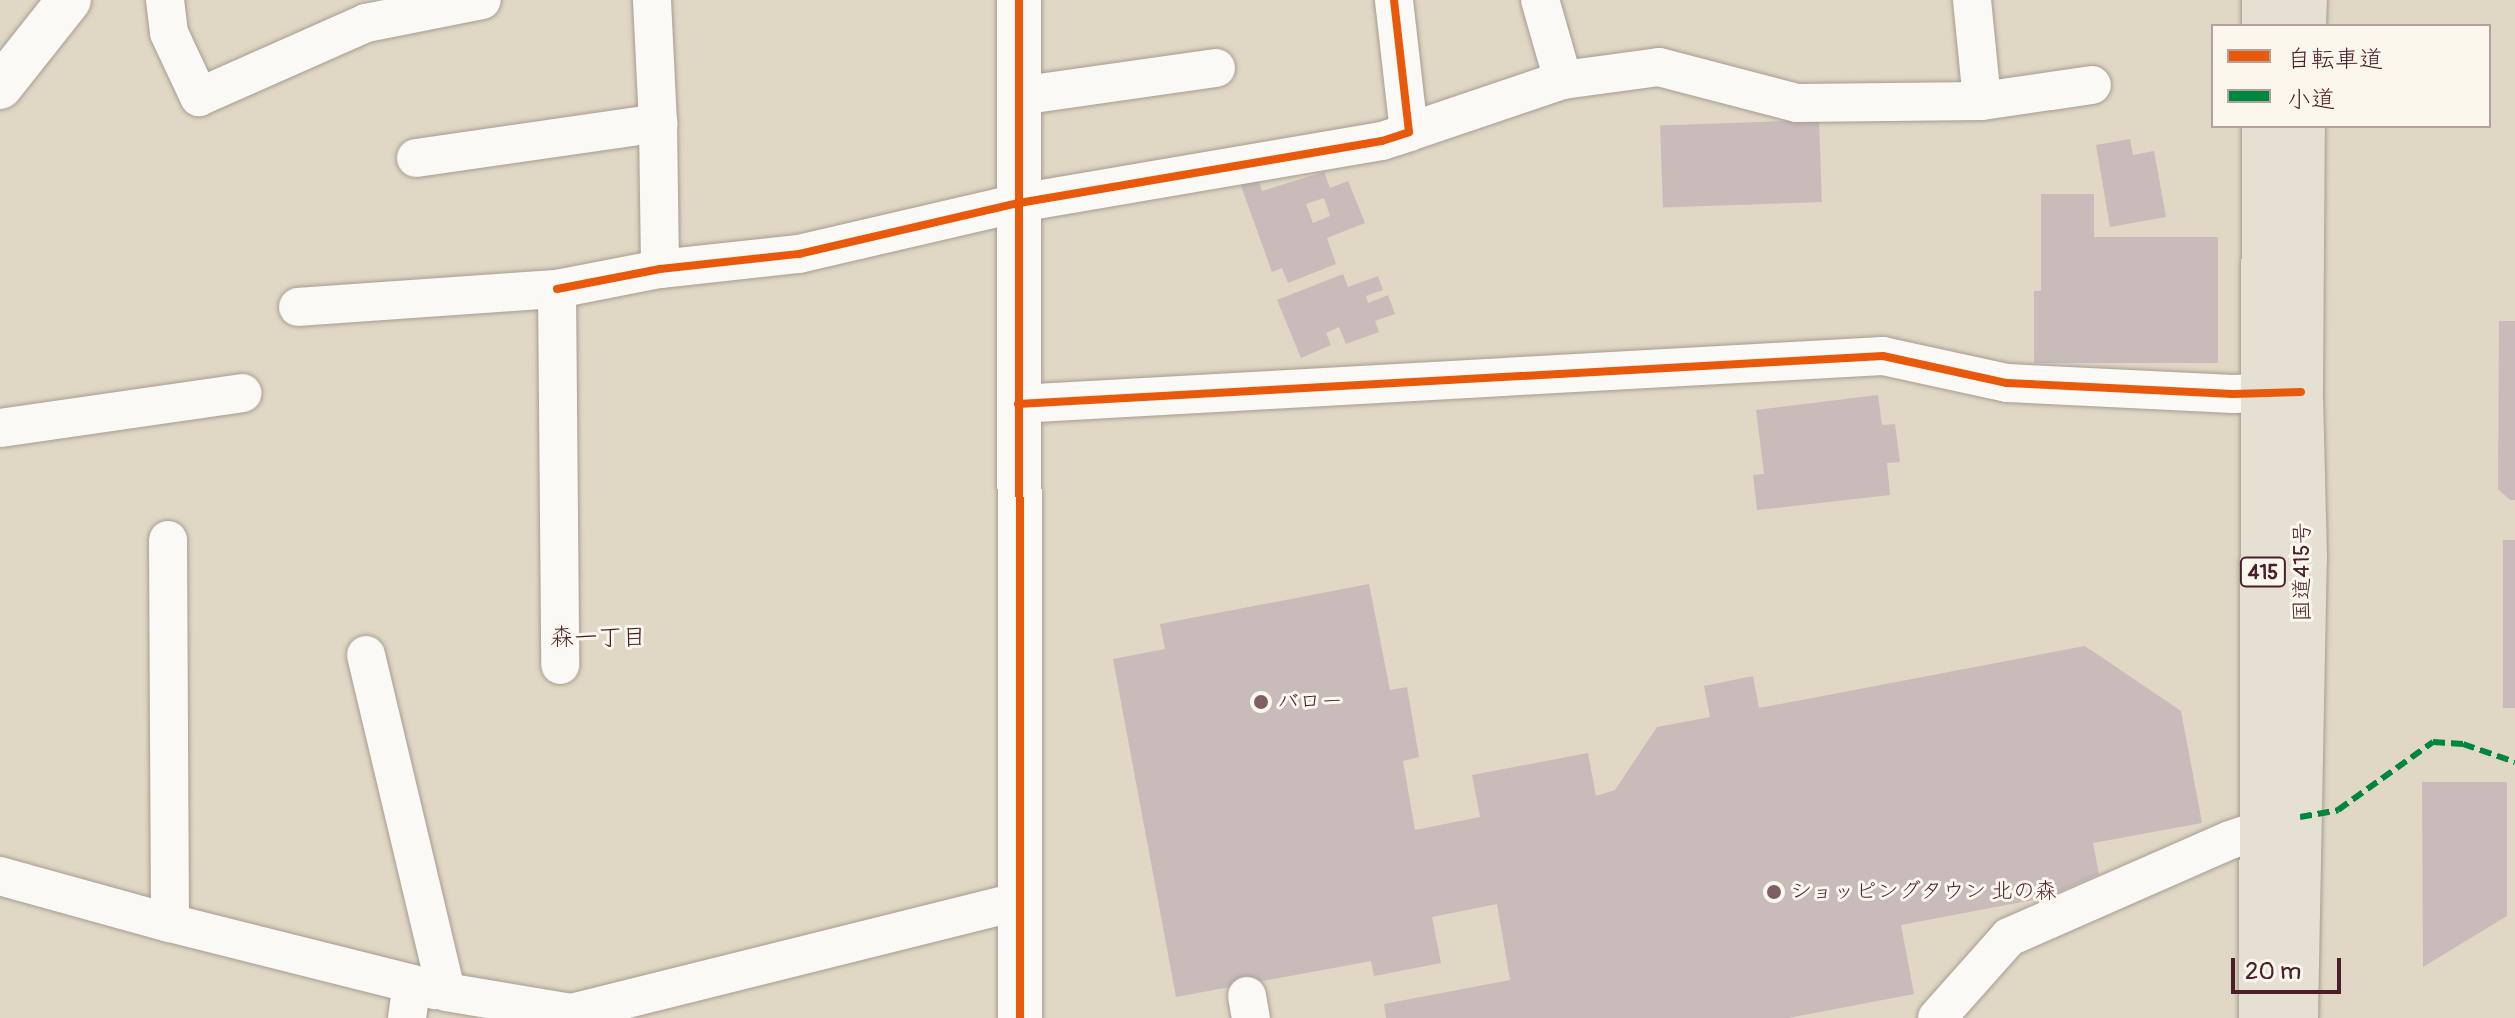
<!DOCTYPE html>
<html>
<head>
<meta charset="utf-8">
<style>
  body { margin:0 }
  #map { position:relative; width:2515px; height:1018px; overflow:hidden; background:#e0d8c4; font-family:Pangolin,"Klee One",sans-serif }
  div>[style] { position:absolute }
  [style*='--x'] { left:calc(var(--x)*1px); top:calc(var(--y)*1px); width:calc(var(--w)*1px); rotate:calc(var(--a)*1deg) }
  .building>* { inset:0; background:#c8bbba; transform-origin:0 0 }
  .roads { filter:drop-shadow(0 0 2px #a69c92) drop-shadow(0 0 2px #a69c92) }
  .minor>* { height:38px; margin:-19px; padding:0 19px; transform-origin:19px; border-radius:19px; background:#faf9f6 }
  .tertiary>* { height:44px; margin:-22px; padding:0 22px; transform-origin:22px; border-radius:22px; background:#faf9f6 }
  .trunk>* { height:44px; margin:-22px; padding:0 22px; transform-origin:22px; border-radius:22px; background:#e6e0d2 }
  .quiet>* { height:6px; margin-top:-3px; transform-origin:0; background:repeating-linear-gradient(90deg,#00873e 0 12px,transparent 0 18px) }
  .cycleway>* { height:8px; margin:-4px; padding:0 4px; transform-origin:4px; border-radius:4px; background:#e8590c }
  .dots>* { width:22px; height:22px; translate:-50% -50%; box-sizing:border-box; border:4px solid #fbf7ec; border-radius:50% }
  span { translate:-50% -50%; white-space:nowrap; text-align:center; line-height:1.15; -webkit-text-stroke:6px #fbf7ec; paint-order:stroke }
  .shield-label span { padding:2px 6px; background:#fbf7ec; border:2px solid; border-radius:6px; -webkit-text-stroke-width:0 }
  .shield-label { font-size:20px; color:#4a1f2b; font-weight:700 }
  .street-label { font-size:22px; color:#4a1f2b }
  .poi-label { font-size:22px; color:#4a1f2b }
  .left { translate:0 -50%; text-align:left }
  .neighbourhood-label { font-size:24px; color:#4a1f2b }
  .legend { position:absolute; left:2211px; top:24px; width:280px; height:104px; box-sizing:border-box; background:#fbf7ec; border:2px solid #b4a19f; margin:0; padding:10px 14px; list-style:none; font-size:24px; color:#4a1f2b }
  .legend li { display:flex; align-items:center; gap:16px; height:40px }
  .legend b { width:40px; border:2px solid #b4a19f }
  .scale { position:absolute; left:2231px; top:958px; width:110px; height:36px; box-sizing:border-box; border:4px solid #4a1f2b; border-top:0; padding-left:10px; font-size:24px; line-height:28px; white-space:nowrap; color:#4a1f2b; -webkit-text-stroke:6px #fbf7ec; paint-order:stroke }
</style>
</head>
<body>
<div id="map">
  <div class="building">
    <i style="left:1819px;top:120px;width:82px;height:159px;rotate:88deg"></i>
    <i style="clip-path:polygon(2130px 139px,2133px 155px,2154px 151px,2166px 217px,2110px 227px,2096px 145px)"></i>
    <i style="clip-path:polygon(evenodd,1324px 172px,1330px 188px,1348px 181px,1365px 223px,1327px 238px,1336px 264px,1288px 283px,1282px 268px,1272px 272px,1240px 183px,1257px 176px,1262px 191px,1324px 172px,1324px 198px,1330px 216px,1313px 223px,1306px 204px,1324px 198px)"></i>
    <i style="clip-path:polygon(2041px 194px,2094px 194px,2094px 237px,2218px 237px,2218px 363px,2034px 363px,2034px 291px,2041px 291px)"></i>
    <i style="clip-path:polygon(1343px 274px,1348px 287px,1378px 276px,1383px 290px,1366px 296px,1368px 303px,1388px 295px,1395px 314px,1375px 321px,1379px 332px,1346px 344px,1339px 327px,1326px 333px,1331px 345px,1301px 358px,1277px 300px)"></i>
    <i style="clip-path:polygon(2499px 321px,2515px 321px,2515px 500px,2510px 500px,2498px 489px)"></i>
    <i style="clip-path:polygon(1878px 395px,1882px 425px,1895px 424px,1900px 462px,1887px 463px,1890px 495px,1757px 510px,1753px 475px,1764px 474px,1756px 410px)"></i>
    <i style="left:2503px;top:540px;width:12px;height:168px"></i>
    <i style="clip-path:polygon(1369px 584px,1390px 690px,1407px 687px,1419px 757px,1403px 761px,1415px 830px,1480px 817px,1472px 775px,1588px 753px,1596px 796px,1615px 790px,1657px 727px,1710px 717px,1704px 686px,1753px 676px,1759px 708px,2085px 646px,2181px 711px,2202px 823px,2093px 843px,2099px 874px,2048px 897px,1901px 925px,1914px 994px,1788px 1018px,1386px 1018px,1384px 1004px,1510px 980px,1497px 904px,1432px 917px,1441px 963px,1374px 976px,1371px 961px,1176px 997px,1113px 659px,1165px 649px,1160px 624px)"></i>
    <i style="clip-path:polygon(2422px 782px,2507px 782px,2507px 916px,2423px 967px)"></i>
  </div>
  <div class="roads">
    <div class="minor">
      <i style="--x:165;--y:0;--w:33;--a:83"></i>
      <i style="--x:169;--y:33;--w:71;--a:64.9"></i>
      <i style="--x:199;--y:97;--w:183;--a:-23.9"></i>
      <i style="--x:366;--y:23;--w:118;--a:-11.2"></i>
      <i style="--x:1972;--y:0;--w:101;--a:84.3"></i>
      <i style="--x:1563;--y:80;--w:97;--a:-7.7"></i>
      <i style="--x:1659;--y:67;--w:143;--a:14.6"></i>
      <i style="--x:1797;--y:103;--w:185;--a:-0.6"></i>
      <i style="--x:1982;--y:101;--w:111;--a:-8.3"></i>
      <i style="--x:1019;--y:96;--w:199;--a:-8.1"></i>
      <i style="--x:658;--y:123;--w:146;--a:89.2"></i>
      <i style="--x:1409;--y:132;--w:163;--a:-18.7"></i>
      <i style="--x:1563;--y:80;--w:83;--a:-106"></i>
      <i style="--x:416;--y:158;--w:245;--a:-8.2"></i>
      <i style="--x:658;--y:123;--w:123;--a:-92.8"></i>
      <i style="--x:557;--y:289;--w:105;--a:-11"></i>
      <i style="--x:660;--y:269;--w:140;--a:-6.2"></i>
      <i style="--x:799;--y:254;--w:226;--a:-13.1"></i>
      <i style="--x:1019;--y:203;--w:368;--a:-9.7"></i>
      <i style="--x:1382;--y:141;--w:28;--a:-18"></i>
      <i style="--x:1409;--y:132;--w:133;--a:-96.5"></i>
      <i style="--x:298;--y:307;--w:260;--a:-4"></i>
      <i style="--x:557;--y:289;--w:376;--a:89.5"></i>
      <i style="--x:1018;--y:404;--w:866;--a:-3.18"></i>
      <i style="--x:1883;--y:356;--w:127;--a:12.3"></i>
      <i style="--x:2007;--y:383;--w:226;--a:2.8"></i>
      <i style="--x:2233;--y:394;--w:58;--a:-2"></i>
      <i style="--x:0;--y:428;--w:245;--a:-8.2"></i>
      <i style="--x:168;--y:540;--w:383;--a:89.7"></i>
      <i style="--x:170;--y:923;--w:250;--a:14.1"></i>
      <i style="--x:366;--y:655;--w:346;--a:76.6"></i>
      <i style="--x:446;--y:992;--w:127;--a:9.5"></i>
      <i style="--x:0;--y:876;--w:176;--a:15.5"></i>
      <i style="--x:1247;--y:996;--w:22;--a:80"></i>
      <i style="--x:407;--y:1018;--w:34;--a:-82"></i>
      <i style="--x:412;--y:984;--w:24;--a:15"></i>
      <i style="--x:573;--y:1018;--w:5;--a:-112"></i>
      <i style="--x:571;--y:1013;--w:462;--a:-14"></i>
      <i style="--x:1937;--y:1018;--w:108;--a:-48.4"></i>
      <i style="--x:2009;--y:937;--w:241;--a:-23.7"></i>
      <i style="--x:2230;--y:840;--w:63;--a:-18.4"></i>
    </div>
    <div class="tertiary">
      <i style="--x:1019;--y:0;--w:1018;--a:89.94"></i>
      <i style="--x:0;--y:87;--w:111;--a:-51.6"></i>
    </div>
    <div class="trunk">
      <i style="--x:2264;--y:26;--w:26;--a:-90"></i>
      <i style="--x:2304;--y:26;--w:26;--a:-88"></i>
      <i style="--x:2261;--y:1018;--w:892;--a:-89.81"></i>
      <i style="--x:2296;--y:1018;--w:459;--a:-88.9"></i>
      <i style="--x:2305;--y:559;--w:167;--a:-91.4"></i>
      <i style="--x:2301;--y:392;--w:266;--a:-89.6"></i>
    </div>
  </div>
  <div class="quiet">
    <i style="--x:2300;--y:817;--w:39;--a:-10"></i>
    <i style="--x:2338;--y:810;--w:117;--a:-35.6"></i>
    <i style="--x:2433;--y:742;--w:30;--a:4"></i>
    <i style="--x:2463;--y:744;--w:55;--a:19.1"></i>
  </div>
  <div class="cycleway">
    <i style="--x:1019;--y:0;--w:1018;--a:89.94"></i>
    <i style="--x:557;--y:289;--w:105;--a:-11"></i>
    <i style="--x:660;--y:269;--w:140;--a:-6.2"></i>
    <i style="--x:799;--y:254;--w:226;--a:-13.1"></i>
    <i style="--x:1019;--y:203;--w:368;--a:-9.7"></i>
    <i style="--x:1382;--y:141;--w:28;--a:-18"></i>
    <i style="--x:1409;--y:132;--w:133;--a:-96.5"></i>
    <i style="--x:1018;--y:404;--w:866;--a:-3.18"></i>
    <i style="--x:1883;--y:356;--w:127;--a:12.3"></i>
    <i style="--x:2007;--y:383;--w:226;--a:2.8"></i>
    <i style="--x:2233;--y:394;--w:68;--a:-1.7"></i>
  </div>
  <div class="dots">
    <i style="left:1261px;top:702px;background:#7e6061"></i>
    <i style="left:1774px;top:892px;background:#7e6061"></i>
  </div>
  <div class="shield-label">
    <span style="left:2263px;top:572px">415</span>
  </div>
  <div class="street-label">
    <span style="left:2303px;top:572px;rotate:-90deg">国道415号</span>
  </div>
  <div class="poi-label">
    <span class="left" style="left:1277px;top:702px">バロー</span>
    <span class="left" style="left:1790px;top:892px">ショッピングタウン 北の森</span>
  </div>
  <div class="neighbourhood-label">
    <span style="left:598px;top:638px">森一丁目</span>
  </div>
  <ul class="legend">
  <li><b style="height:10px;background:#e8590c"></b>自転車道</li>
  <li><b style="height:10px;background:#00873e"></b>小道</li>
  </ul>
  <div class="scale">20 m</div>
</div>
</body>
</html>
